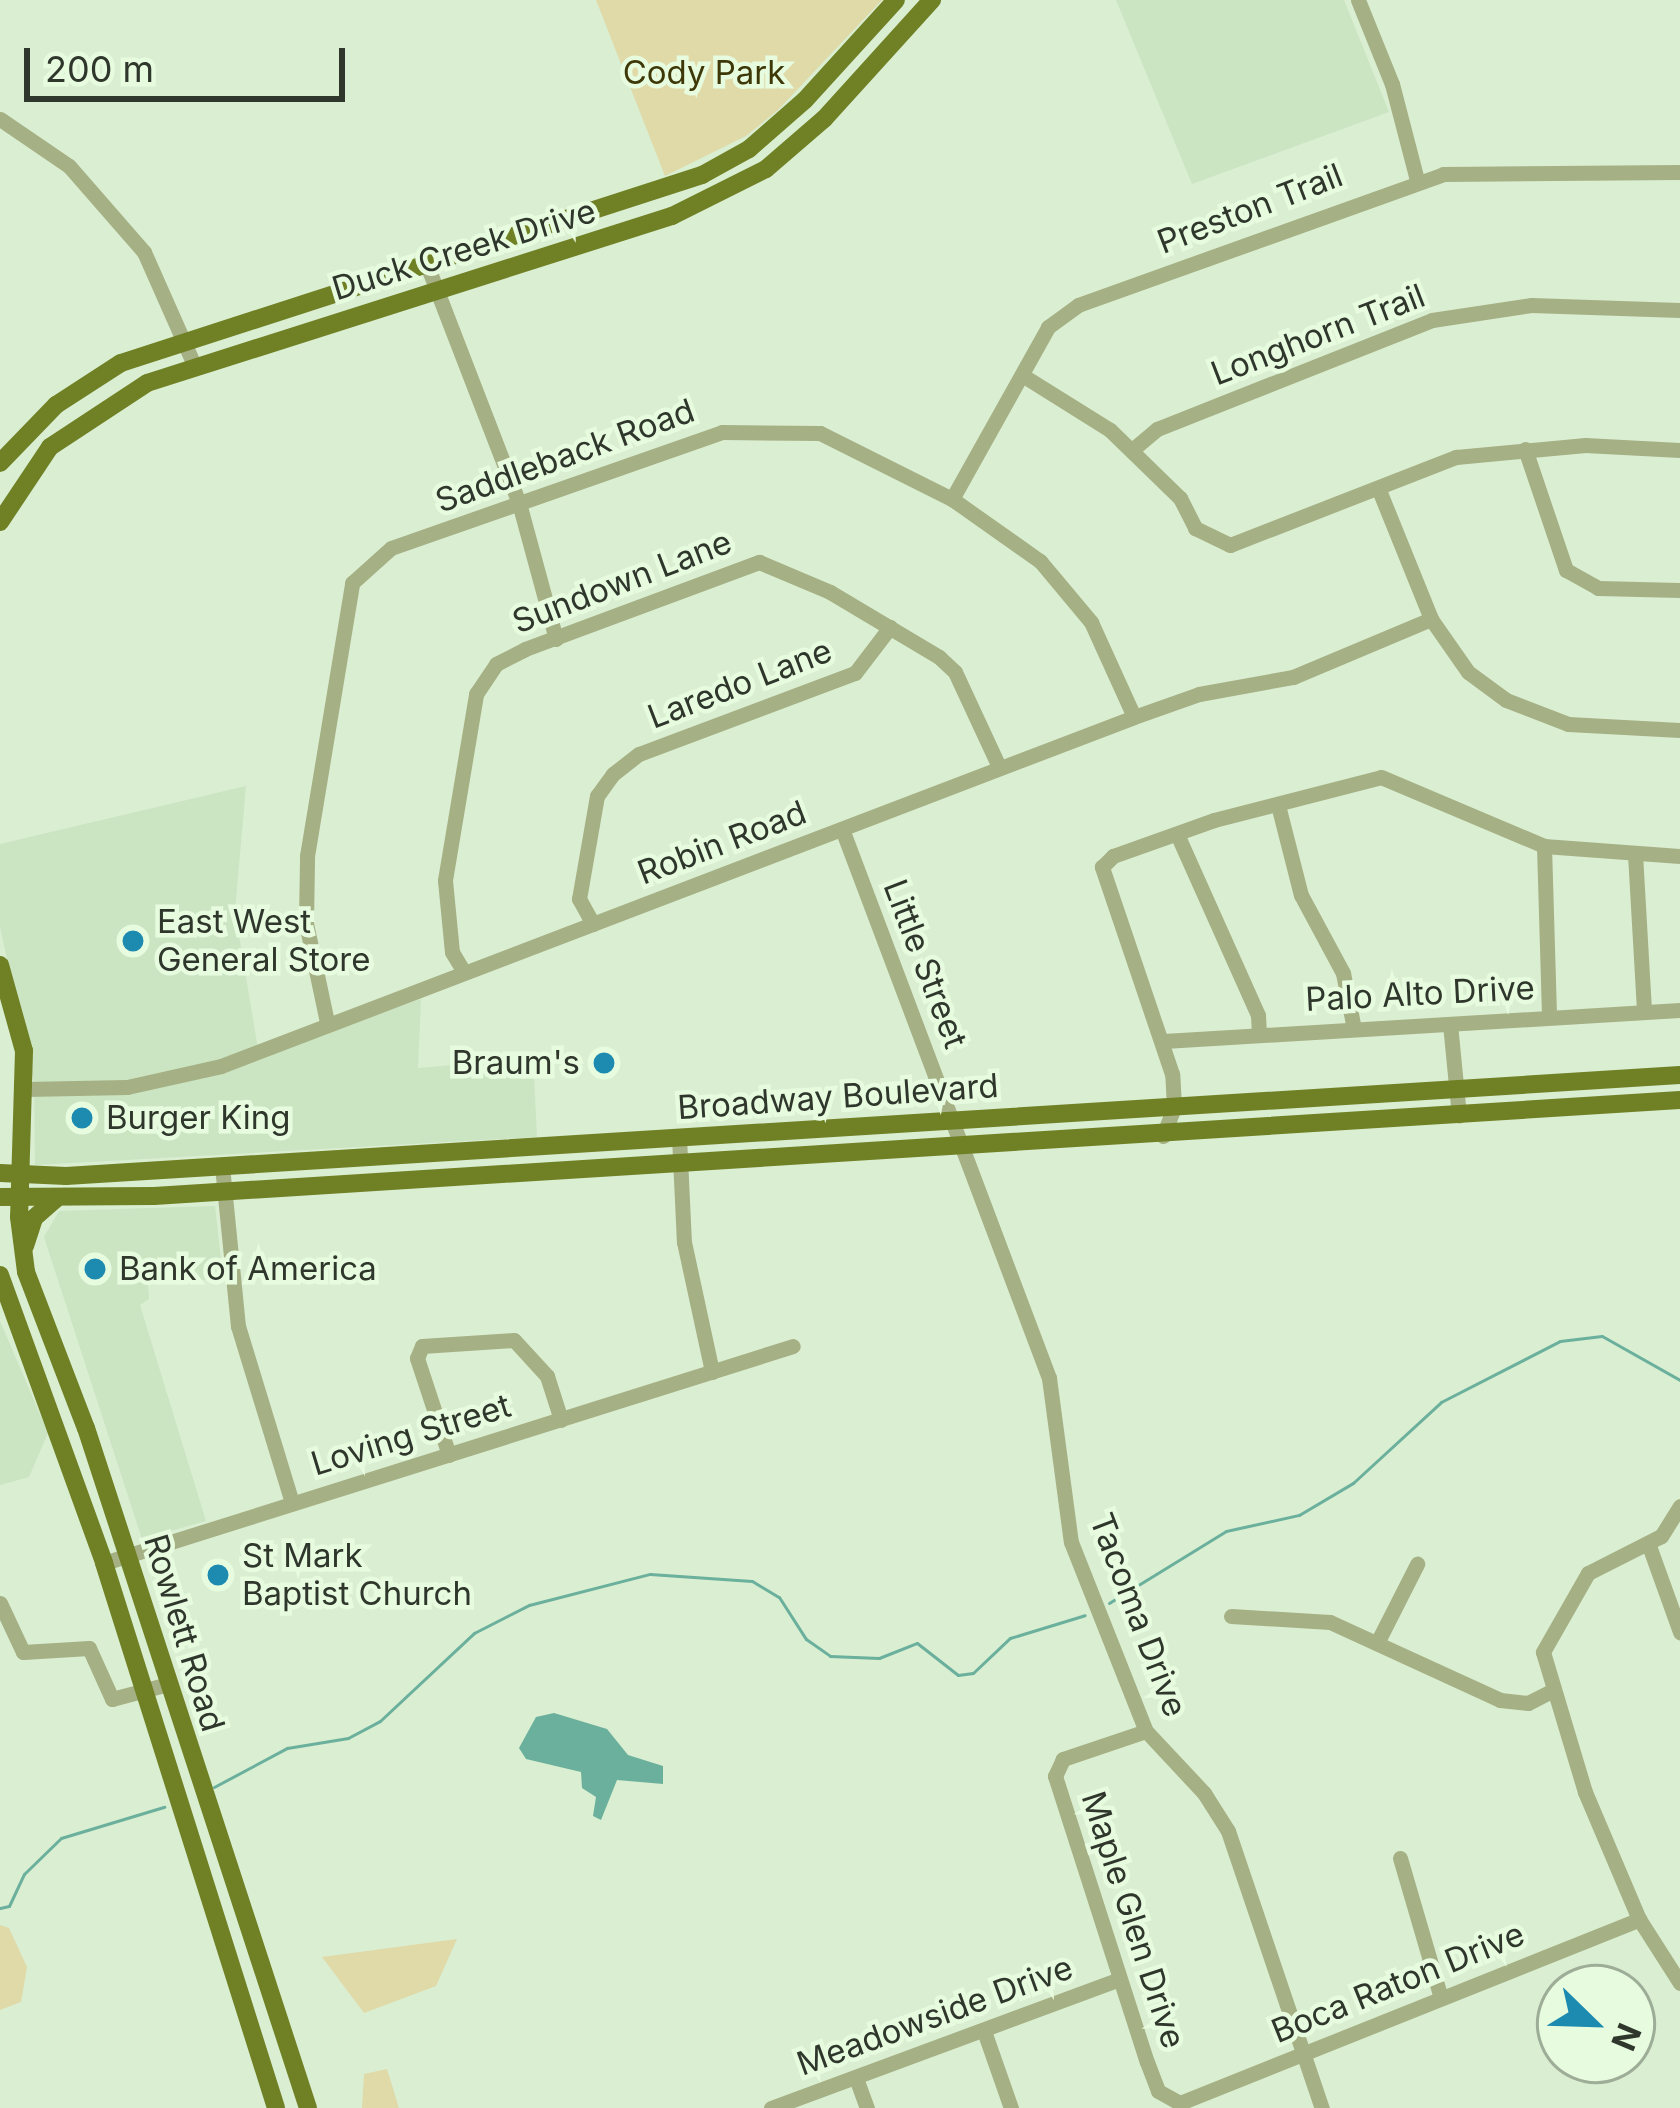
<!DOCTYPE html>
<html>
<head>
<meta charset="utf-8">
<style>
  body { margin:0 }
  #map { position:relative; width:1680px; height:2108px; overflow:hidden; background:#daeed2; font-family:Inter,sans-serif }
  div>[style] { position:absolute }
  [style*='--x'] { left:calc(var(--x)*1px); top:calc(var(--y)*1px); width:calc(var(--w)*1px); rotate:calc(var(--a)*1deg) }
  .built>* { inset:0; background:#cbe4c2 }
  .green>* { inset:0; background:#e0d9a8 }
  .water>* { inset:0; background:#6bb09c }
  .stream>* { height:3px; margin:-1.5px; padding:0 1.5px; transform-origin:1.5px; border-radius:1.5px; background:#6bb09c }
  .minor>* { height:15px; margin:-7.5px; padding:0 7.5px; transform-origin:7.5px; border-radius:7.5px; background:#a5b084 }
  .major>* { height:18px; margin:-9px; padding:0 9px; transform-origin:9px; border-radius:9px; background:#708024 }
  .dots>* { width:33px; height:33px; translate:-50% -50%; box-sizing:border-box; border:6px solid #e7fbdf; border-radius:50% }
  span { translate:-50% -50%; white-space:nowrap; text-align:center; line-height:1.15; -webkit-text-stroke:9px #e7fbdf; paint-order:stroke }
  .park-label { font-size:33px; color:#3e3808 }
  .street-label { font-size:33px; color:#2f372c }
  .poi-label { font-size:33px; color:#2f372c }
  .left { translate:0 -50%; text-align:left }
  .right { translate:-100% -50%; text-align:right }
  .north { position:absolute; left:1536px; top:1964px; width:120px; height:120px; box-sizing:border-box; background:#e7fbdf; border:3px solid #9dad97; border-radius:50%; rotate:113deg; font-size:33px; font-weight:700; line-height:48px; text-align:center; color:#2f372c }
  .north::after { content:''; display:block; margin:auto; width:42px; height:54px; background:#1d8ab0; clip-path:polygon(50% 0,100% 100%,50% 72%,0 100%) }
  .scale { position:absolute; left:24px; top:48px; width:321px; height:54px; box-sizing:border-box; border:6px solid #2f372c; border-top:0; padding-left:15px; font-size:36px; line-height:42px; white-space:nowrap; color:#2f372c; -webkit-text-stroke:9px #e7fbdf; paint-order:stroke }
</style>
</head>
<body>
<div id="map">
  <div class="built">
    <i style="clip-path:polygon(1116px 0,1344px 0,1389px 112px,1192px 184px)"></i>
    <i style="clip-path:polygon(246px 786px,235px 911px,259px 1055px,421px 999px,418px 1068px,533px 1058px,537px 1137px,35px 1165px,34px 1083px,0 927px,0 844px)"></i>
    <i style="clip-path:polygon(215px 1206px,223px 1278px,148px 1285px,149px 1299px,140px 1305px,206px 1521px,142px 1539px,44px 1237px,59px 1211px)"></i>
    <i style="clip-path:polygon(0 1321px,48px 1433px,29px 1477px,0 1485px)"></i>
  </div>
  <div class="green">
    <i style="clip-path:polygon(596px 0,882px 0,778px 110px,746px 136px,665px 176px)"></i>
    <i style="clip-path:polygon(0 1925px,9px 1928px,27px 1967px,21px 2002px,0 2010px)"></i>
    <i style="clip-path:polygon(457px 1939px,436px 1986px,364px 2013px,322px 1957px)"></i>
    <i style="clip-path:polygon(387px 2069px,399px 2108px,362px 2108px,364px 2074px)"></i>
  </div>
  <div class="water">
    <i style="clip-path:polygon(554px 1713px,607px 1729px,628px 1755px,663px 1766px,663px 1784px,617px 1780px,601px 1820px,593px 1816px,596px 1797px,582px 1788px,581px 1772px,526px 1759px,519px 1748px,536px 1717px)"></i>
  </div>
  <div class="stream">
    <i style="--x:1109;--y:1603;--w:137;--a:-31.6"></i>
    <i style="--x:1226;--y:1531;--w:75;--a:-12.4"></i>
    <i style="--x:1299;--y:1515;--w:63;--a:-30.7"></i>
    <i style="--x:1353;--y:1483;--w:120;--a:-42.6"></i>
    <i style="--x:1441;--y:1402;--w:134;--a:-27.1"></i>
    <i style="--x:1560;--y:1341;--w:42;--a:-6.8"></i>
    <i style="--x:1602;--y:1336;--w:90;--a:29.4"></i>
    <i style="--x:214;--y:1787;--w:83;--a:-28.1"></i>
    <i style="--x:287;--y:1748;--w:62;--a:-9.3"></i>
    <i style="--x:348;--y:1738;--w:36;--a:-28"></i>
    <i style="--x:380;--y:1721;--w:129;--a:-43.1"></i>
    <i style="--x:474;--y:1633;--w:62;--a:-27"></i>
    <i style="--x:529;--y:1605;--w:125;--a:-14.4"></i>
    <i style="--x:650;--y:1574;--w:102;--a:3.9"></i>
    <i style="--x:752;--y:1581;--w:31;--a:31"></i>
    <i style="--x:779;--y:1597;--w:50;--a:57.3"></i>
    <i style="--x:806;--y:1639;--w:29;--a:35"></i>
    <i style="--x:830;--y:1656;--w:49;--a:2.3"></i>
    <i style="--x:879;--y:1658;--w:41;--a:-21.5"></i>
    <i style="--x:917;--y:1643;--w:52;--a:38"></i>
    <i style="--x:958;--y:1675;--w:15;--a:-8"></i>
    <i style="--x:973;--y:1673;--w:51;--a:-43.4"></i>
    <i style="--x:1010;--y:1638;--w:78;--a:-17"></i>
    <i style="--x:0;--y:1908;--w:9;--a:-13"></i>
    <i style="--x:9;--y:1906;--w:35;--a:-65"></i>
    <i style="--x:24;--y:1874;--w:52;--a:-44.2"></i>
    <i style="--x:61;--y:1838;--w:108;--a:-16.8"></i>
  </div>
  <div class="minor">
    <i style="--x:1358;--y:0;--w:91;--a:68"></i>
    <i style="--x:1392;--y:84;--w:99;--a:75.4"></i>
    <i style="--x:0;--y:119;--w:83;--a:34.3"></i>
    <i style="--x:69;--y:166;--w:114;--a:48.9"></i>
    <i style="--x:144;--y:252;--w:126;--a:66.1"></i>
    <i style="--x:429;--y:270;--w:250;--a:68.9"></i>
    <i style="--x:519;--y:503;--w:141;--a:74.8"></i>
    <i style="--x:1022;--y:375;--w:104;--a:32"></i>
    <i style="--x:1110;--y:430;--w:98;--a:44.2"></i>
    <i style="--x:1180;--y:498;--w:34;--a:63"></i>
    <i style="--x:1195;--y:528;--w:39;--a:26"></i>
    <i style="--x:1230;--y:545;--w:243;--a:-21.3"></i>
    <i style="--x:1456;--y:457;--w:130;--a:-5.3"></i>
    <i style="--x:1585;--y:445;--w:95;--a:3"></i>
    <i style="--x:1525;--y:449;--w:128;--a:71.3"></i>
    <i style="--x:1566;--y:570;--w:37;--a:29"></i>
    <i style="--x:1598;--y:588;--w:82;--a:1.4"></i>
    <i style="--x:1132;--y:450;--w:33;--a:-40"></i>
    <i style="--x:1157;--y:429;--w:296;--a:-21.6"></i>
    <i style="--x:1432;--y:320;--w:100;--a:-8.6"></i>
    <i style="--x:1531;--y:305;--w:149;--a:1.9"></i>
    <i style="--x:1379;--y:490;--w:139;--a:68"></i>
    <i style="--x:1431;--y:619;--w:65;--a:55.1"></i>
    <i style="--x:1468;--y:672;--w:47;--a:36.4"></i>
    <i style="--x:1506;--y:700;--w:66;--a:21.2"></i>
    <i style="--x:1568;--y:724;--w:112;--a:3.1"></i>
    <i style="--x:952;--y:499;--w:197;--a:-60.8"></i>
    <i style="--x:1048;--y:327;--w:37;--a:-36"></i>
    <i style="--x:1078;--y:305;--w:388;--a:-19.7"></i>
    <i style="--x:1443;--y:174;--w:237;--a:-0.5"></i>
    <i style="--x:1278;--y:805;--w:93;--a:75.7"></i>
    <i style="--x:1301;--y:895;--w:89;--a:61.7"></i>
    <i style="--x:1343;--y:973;--w:57;--a:78.9"></i>
    <i style="--x:842;--y:829;--w:587;--a:69.34"></i>
    <i style="--x:1049;--y:1378;--w:165;--a:82.4"></i>
    <i style="--x:1071;--y:1542;--w:203;--a:68.4"></i>
    <i style="--x:1146;--y:1731;--w:85;--a:46.9"></i>
    <i style="--x:1204;--y:1793;--w:45;--a:57.7"></i>
    <i style="--x:1228;--y:1831;--w:293;--a:71.3"></i>
    <i style="--x:1177;--y:834;--w:198;--a:65.9"></i>
    <i style="--x:1258;--y:1015;--w:18;--a:87"></i>
    <i style="--x:1544;--y:846;--w:171;--a:88.3"></i>
    <i style="--x:1635;--y:854;--w:158;--a:86.7"></i>
    <i style="--x:593;--y:924;--w:29;--a:-119"></i>
    <i style="--x:579;--y:899;--w:105;--a:-80.1"></i>
    <i style="--x:597;--y:796;--w:27;--a:-54"></i>
    <i style="--x:613;--y:774;--w:33;--a:-38"></i>
    <i style="--x:639;--y:754;--w:231;--a:-20.6"></i>
    <i style="--x:855;--y:673;--w:58;--a:-52.7"></i>
    <i style="--x:464;--y:972;--w:23;--a:-121"></i>
    <i style="--x:452;--y:952;--w:72;--a:-95.6"></i>
    <i style="--x:445;--y:880;--w:189;--a:-80.5"></i>
    <i style="--x:476;--y:694;--w:36;--a:-56"></i>
    <i style="--x:496;--y:664;--w:33;--a:-27"></i>
    <i style="--x:525;--y:649;--w:250;--a:-20.4"></i>
    <i style="--x:759;--y:562;--w:77;--a:22.9"></i>
    <i style="--x:830;--y:592;--w:127;--a:30.8"></i>
    <i style="--x:939;--y:657;--w:22;--a:43"></i>
    <i style="--x:955;--y:672;--w:105;--a:65.1"></i>
    <i style="--x:327;--y:1022;--w:101;--a:-102"></i>
    <i style="--x:306;--y:923;--w:67;--a:-89.1"></i>
    <i style="--x:307;--y:856;--w:277;--a:-80.6"></i>
    <i style="--x:352;--y:583;--w:52;--a:-41.9"></i>
    <i style="--x:391;--y:548;--w:351;--a:-19.3"></i>
    <i style="--x:722;--y:432;--w:98;--a:0.6"></i>
    <i style="--x:820;--y:433;--w:148;--a:26.6"></i>
    <i style="--x:952;--y:499;--w:108;--a:35.2"></i>
    <i style="--x:1040;--y:561;--w:80;--a:50.1"></i>
    <i style="--x:1091;--y:622;--w:104;--a:65.6"></i>
    <i style="--x:1450;--y:1024;--w:92;--a:84.4"></i>
    <i style="--x:1164;--y:1041;--w:517;--a:-3.44"></i>
    <i style="--x:26;--y:1089;--w:101;--a:-1.1"></i>
    <i style="--x:127;--y:1087;--w:96;--a:-12.6"></i>
    <i style="--x:221;--y:1066;--w:977;--a:-20.92"></i>
    <i style="--x:1134;--y:717;--w:69;--a:-19.5"></i>
    <i style="--x:1199;--y:694;--w:96;--a:-10.3"></i>
    <i style="--x:1293;--y:677;--w:150;--a:-22.8"></i>
    <i style="--x:1163;--y:1136;--w:31;--a:-69"></i>
    <i style="--x:1174;--y:1107;--w:33;--a:-93"></i>
    <i style="--x:1172;--y:1074;--w:219;--a:-108.7"></i>
    <i style="--x:1102;--y:867;--w:16;--a:-45"></i>
    <i style="--x:1113;--y:856;--w:107;--a:-19.6"></i>
    <i style="--x:1214;--y:820;--w:172;--a:-14.4"></i>
    <i style="--x:1381;--y:777;--w:177;--a:22.9"></i>
    <i style="--x:1544;--y:846;--w:136;--a:4.2"></i>
    <i style="--x:679;--y:1137;--w:105;--a:87.3"></i>
    <i style="--x:684;--y:1242;--w:133;--a:77.8"></i>
    <i style="--x:222;--y:1166;--w:161;--a:84.3"></i>
    <i style="--x:238;--y:1326;--w:185;--a:73"></i>
    <i style="--x:449;--y:1455;--w:102;--a:-108.3"></i>
    <i style="--x:417;--y:1358;--w:13;--a:-67"></i>
    <i style="--x:422;--y:1346;--w:92;--a:-3.7"></i>
    <i style="--x:514;--y:1340;--w:49;--a:47.5"></i>
    <i style="--x:547;--y:1376;--w:46;--a:72.3"></i>
    <i style="--x:1680;--y:1506;--w:36;--a:122"></i>
    <i style="--x:1661;--y:1536;--w:82;--a:153.1"></i>
    <i style="--x:1588;--y:1573;--w:91;--a:119.7"></i>
    <i style="--x:1543;--y:1652;--w:146;--a:73.3"></i>
    <i style="--x:1585;--y:1792;--w:138;--a:67"></i>
    <i style="--x:1639;--y:1919;--w:76;--a:57.4"></i>
    <i style="--x:1648;--y:1543;--w:95;--a:70.2"></i>
    <i style="--x:104;--y:1563;--w:722;--a:-17.48"></i>
    <i style="--x:0;--y:1603;--w:54;--a:64.9"></i>
    <i style="--x:23;--y:1652;--w:66;--a:-3.5"></i>
    <i style="--x:89;--y:1648;--w:56;--a:65.7"></i>
    <i style="--x:112;--y:1699;--w:58;--a:-15"></i>
    <i style="--x:1231;--y:1616;--w:99;--a:3.5"></i>
    <i style="--x:1330;--y:1622;--w:187;--a:24.6"></i>
    <i style="--x:1500;--y:1700;--w:28;--a:6"></i>
    <i style="--x:1528;--y:1703;--w:25;--a:-27"></i>
    <i style="--x:1377;--y:1643;--w:89;--a:-63.1"></i>
    <i style="--x:1146;--y:1731;--w:88;--a:161.4"></i>
    <i style="--x:1063;--y:1759;--w:19;--a:115"></i>
    <i style="--x:1055;--y:1776;--w:300;--a:72.2"></i>
    <i style="--x:1147;--y:2062;--w:31;--a:69"></i>
    <i style="--x:1158;--y:2091;--w:25;--a:29"></i>
    <i style="--x:1180;--y:2103;--w:495;--a:-21.8"></i>
    <i style="--x:1400;--y:1858;--w:143;--a:73.7"></i>
    <i style="--x:984;--y:2031;--w:82;--a:70.7"></i>
    <i style="--x:856;--y:2078;--w:32;--a:70"></i>
    <i style="--x:771;--y:2108;--w:371;--a:-20.3"></i>
  </div>
  <div class="major">
    <i style="--x:0;--y:463;--w:81;--a:-46"></i>
    <i style="--x:56;--y:405;--w:77;--a:-32.9"></i>
    <i style="--x:121;--y:363;--w:611;--a:-17.93"></i>
    <i style="--x:702;--y:175;--w:54;--a:-29"></i>
    <i style="--x:749;--y:149;--w:74;--a:-41.2"></i>
    <i style="--x:805;--y:100;--w:135;--a:-47.7"></i>
    <i style="--x:0;--y:522;--w:90;--a:-56.3"></i>
    <i style="--x:50;--y:447;--w:116;--a:-33.4"></i>
    <i style="--x:147;--y:383;--w:551;--a:-17.65"></i>
    <i style="--x:672;--y:216;--w:105;--a:-26.6"></i>
    <i style="--x:766;--y:169;--w:77;--a:-40.8"></i>
    <i style="--x:824;--y:119;--w:161;--a:-47.8"></i>
    <i style="--x:0;--y:965;--w:89;--a:74.4"></i>
    <i style="--x:24;--y:1051;--w:166;--a:91.7"></i>
    <i style="--x:19;--y:1217;--w:55;--a:82.7"></i>
    <i style="--x:26;--y:1272;--w:167;--a:69"></i>
    <i style="--x:86;--y:1428;--w:715;--a:71.92"></i>
    <i style="--x:0;--y:1173;--w:66;--a:2.6"></i>
    <i style="--x:66;--y:1176;--w:1617;--a:-3.58"></i>
    <i style="--x:0;--y:1197;--w:154;--a:-0.4"></i>
    <i style="--x:154;--y:1196;--w:1529;--a:-3.6"></i>
    <i style="--x:25;--y:1246;--w:29;--a:-72"></i>
    <i style="--x:34;--y:1218;--w:30;--a:-41"></i>
    <i style="--x:0;--y:1275;--w:306;--a:70.1"></i>
    <i style="--x:104;--y:1563;--w:571;--a:72.48"></i>
  </div>
  <div class="dots">
    <i style="left:133px;top:941px;background:#1d8ab0"></i>
    <i style="left:604px;top:1063px;background:#1d8ab0"></i>
    <i style="left:82px;top:1118px;background:#1d8ab0"></i>
    <i style="left:95px;top:1269px;background:#1d8ab0"></i>
    <i style="left:218px;top:1575px;background:#1d8ab0"></i>
  </div>
  <div class="park-label">
    <span style="left:704px;top:73px">Cody Park</span>
  </div>
  <div class="street-label">
    <span style="left:1250px;top:209px;rotate:-21deg">Preston Trail</span>
    <span style="left:464px;top:250px;rotate:-17deg">Duck Creek Drive</span>
    <span style="left:1318px;top:335px;rotate:-21deg">Longhorn Trail</span>
    <span style="left:565px;top:456px;rotate:-20deg">Saddleback Road</span>
    <span style="left:622px;top:582px;rotate:-21deg">Sundown Lane</span>
    <span style="left:740px;top:684px;rotate:-21deg">Laredo Lane</span>
    <span style="left:722px;top:843px;rotate:-21deg">Robin Road</span>
    <span style="left:925px;top:964px;rotate:69deg">Little Street</span>
    <span style="left:1420px;top:994px;rotate:-3deg">Palo Alto Drive</span>
    <span style="left:838px;top:1097px;rotate:-4deg">Broadway Boulevard</span>
    <span style="left:411px;top:1435px;rotate:-17deg">Loving Street</span>
    <span style="left:1138px;top:1615px;rotate:69deg">Tacoma Drive</span>
    <span style="left:184px;top:1633px;rotate:73deg">Rowlett Road</span>
    <span style="left:1133px;top:1920px;rotate:72deg">Maple Glen Drive</span>
    <span style="left:1398px;top:1983px;rotate:-22deg">Boca Raton Drive</span>
    <span style="left:935px;top:2016px;rotate:-20deg">Meadowside Drive</span>
  </div>
  <div class="poi-label">
    <span class="left" style="left:157px;top:941px">East West<br>General Store</span>
    <span class="right" style="left:580px;top:1063px">Braum's</span>
    <span class="left" style="left:106px;top:1118px">Burger King</span>
    <span class="left" style="left:119px;top:1269px">Bank of America</span>
    <span class="left" style="left:242px;top:1575px">St Mark<br>Baptist Church</span>
  </div>
  <div class="north">N</div>
  <div class="scale">200 m</div>
</div>
</body>
</html>
